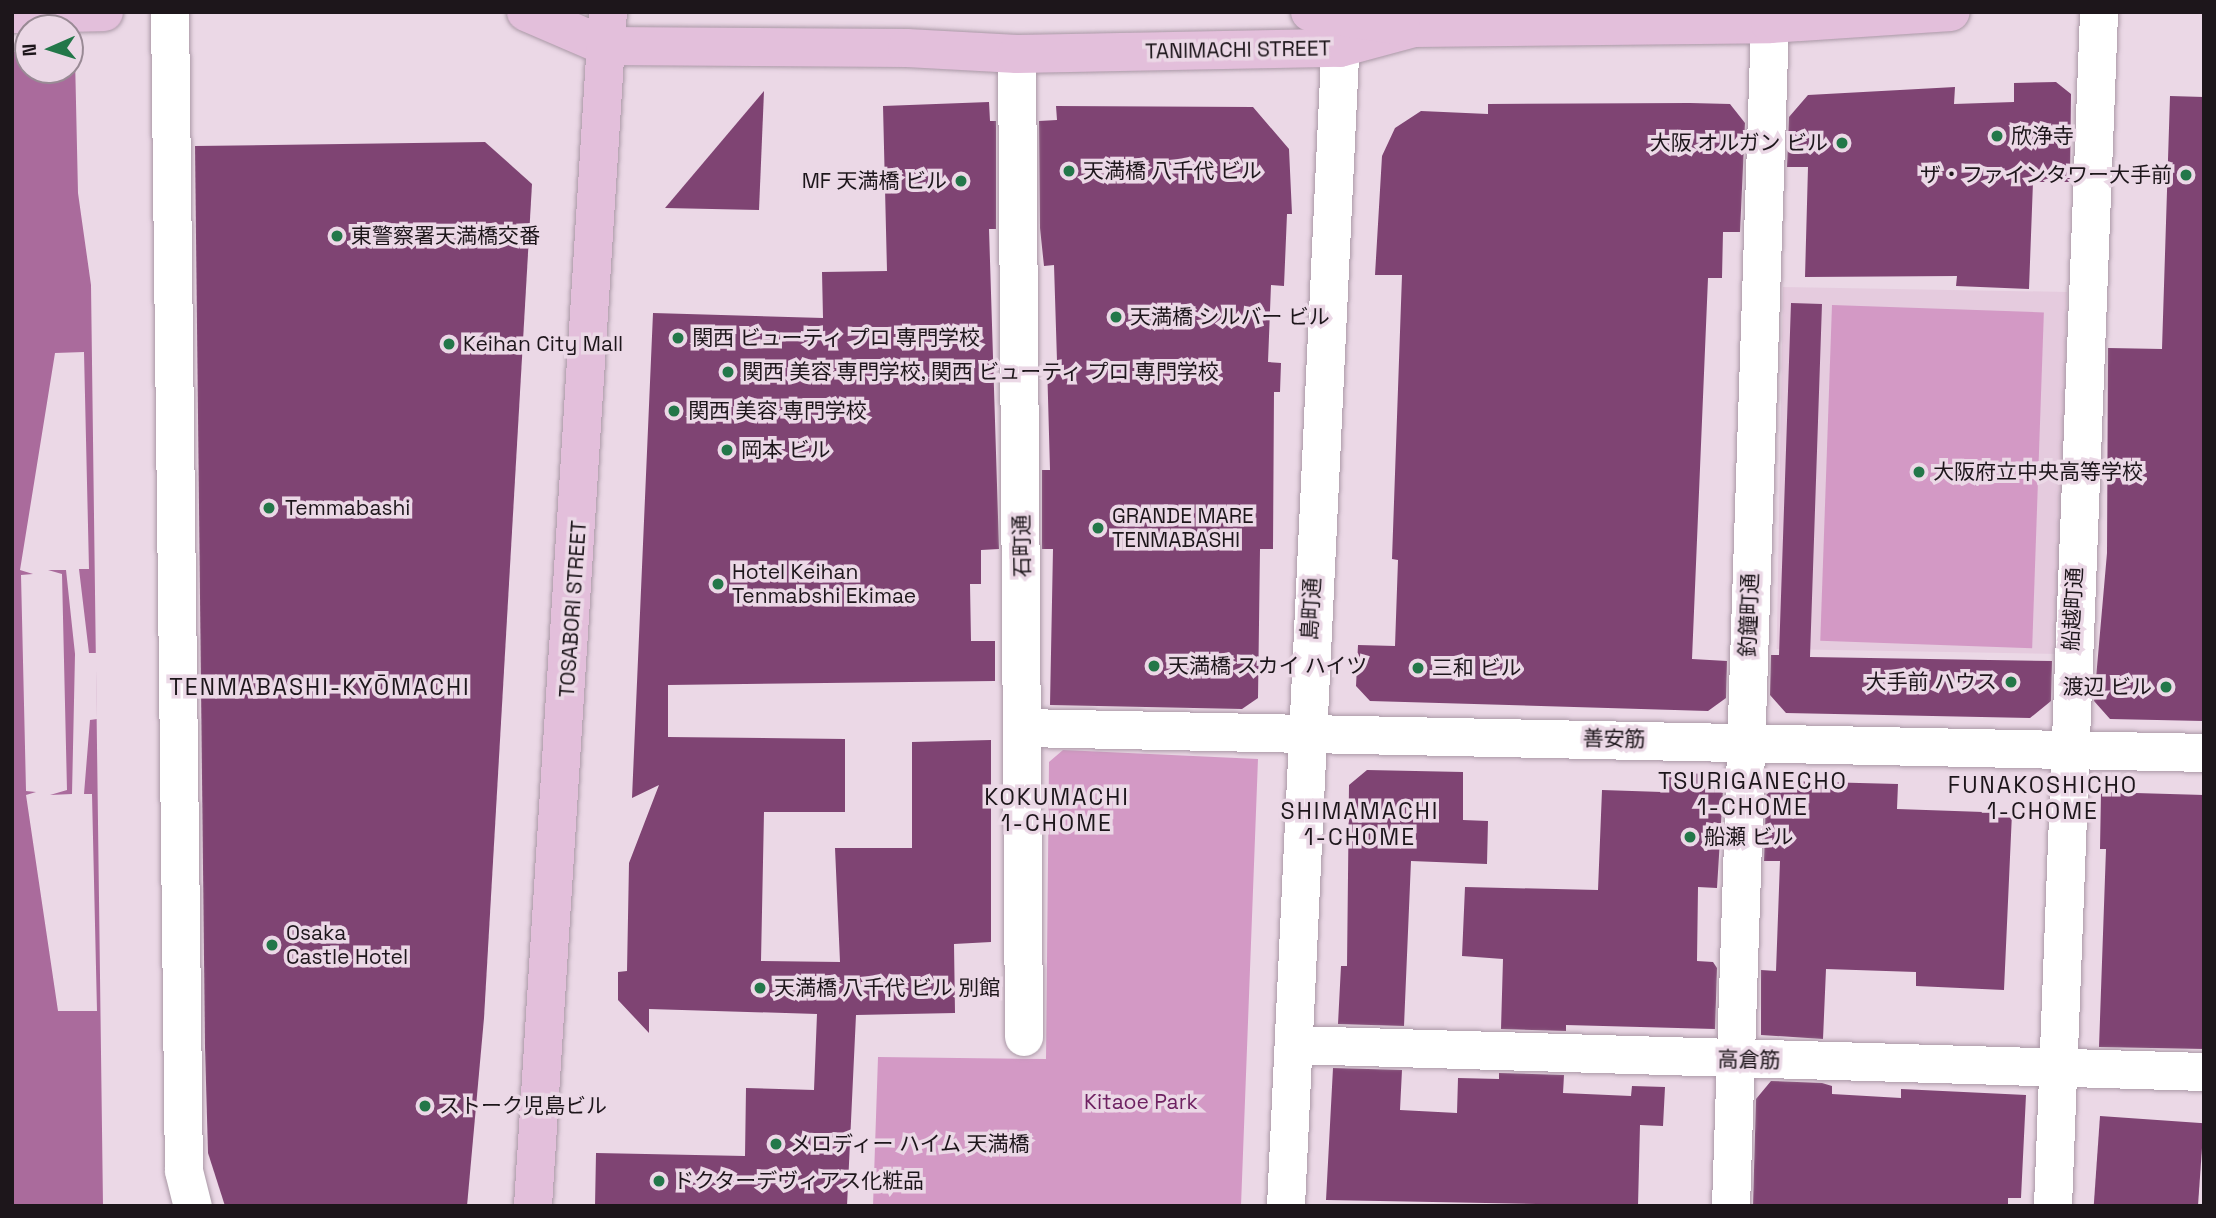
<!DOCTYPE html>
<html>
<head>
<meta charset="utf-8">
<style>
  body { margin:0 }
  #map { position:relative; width:2216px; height:1218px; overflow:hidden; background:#ebd8e6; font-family:"Space Grotesk","Noto Sans JP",sans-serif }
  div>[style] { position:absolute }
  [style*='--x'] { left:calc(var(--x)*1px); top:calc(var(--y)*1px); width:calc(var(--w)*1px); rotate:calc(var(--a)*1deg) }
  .built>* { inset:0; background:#e5cbde; transform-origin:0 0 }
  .green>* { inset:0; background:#d399c5; transform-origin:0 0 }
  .water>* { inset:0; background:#aa6b9c }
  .pier>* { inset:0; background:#ebd8e6 }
  .building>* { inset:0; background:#7f4473; transform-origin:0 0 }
  .roads { filter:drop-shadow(0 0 2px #aa98a6) drop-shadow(0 0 2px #aa98a6) }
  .minor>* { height:38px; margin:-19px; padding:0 19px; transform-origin:19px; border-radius:19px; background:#fff }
  .major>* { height:38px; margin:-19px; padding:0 19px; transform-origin:19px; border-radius:19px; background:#e3bfdb }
  .dots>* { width:19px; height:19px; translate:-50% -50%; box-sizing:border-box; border:4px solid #ebd8e6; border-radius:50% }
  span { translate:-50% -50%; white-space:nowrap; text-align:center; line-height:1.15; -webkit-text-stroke:7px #ebd8e6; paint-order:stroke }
  .street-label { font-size:21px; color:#1d161b }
  .poi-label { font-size:21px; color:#1d161b }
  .left { translate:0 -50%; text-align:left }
  .right { translate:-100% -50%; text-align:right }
  .park-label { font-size:21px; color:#6e2161 }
  .neighbourhood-label { font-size:23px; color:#1d161b; letter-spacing:2px }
  .frame { position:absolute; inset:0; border:14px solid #1d161b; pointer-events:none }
  .north { position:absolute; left:14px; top:14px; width:70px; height:70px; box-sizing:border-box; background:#ebd8e6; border:2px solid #998a95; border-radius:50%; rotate:267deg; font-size:19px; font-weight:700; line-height:28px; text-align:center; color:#1d161b }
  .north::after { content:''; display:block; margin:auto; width:24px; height:32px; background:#237749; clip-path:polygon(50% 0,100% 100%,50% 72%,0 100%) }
</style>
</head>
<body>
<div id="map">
  <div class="built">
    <i style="left:1783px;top:287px;width:284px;height:362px;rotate:1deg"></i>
  </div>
  <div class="green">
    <i style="left:1832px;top:305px;width:212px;height:336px;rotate:2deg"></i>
    <i style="clip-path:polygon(1063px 750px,1258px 759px,1241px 1206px,873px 1206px,878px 1057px,1046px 1059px,1049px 762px)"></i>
  </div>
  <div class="water">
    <i style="clip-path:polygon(evenodd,12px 12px,74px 12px,78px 193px,91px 285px,103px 1206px,12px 1206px,12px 12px,28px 28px,70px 28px,70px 70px,28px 70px,28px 28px)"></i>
  </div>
  <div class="pier">
    <i style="clip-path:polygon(12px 12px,77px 12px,78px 51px,70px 51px,70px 28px,28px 28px,28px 51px,12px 52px)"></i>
    <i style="clip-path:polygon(evenodd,84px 352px,89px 569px,79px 569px,89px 653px,96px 653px,97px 719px,90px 720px,84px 794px,92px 794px,97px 1011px,58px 1011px,26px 795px,36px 792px,26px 791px,21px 575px,33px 574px,20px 570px,55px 353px,84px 352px,48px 570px,66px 570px,75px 654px,72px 794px,50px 795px,67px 790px,62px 574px,48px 570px)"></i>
  </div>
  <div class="building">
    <i style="clip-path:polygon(2056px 82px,2071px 94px,2070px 182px,2033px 182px,2029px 289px,1956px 286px,1957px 276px,1805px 277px,1808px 167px,1787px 167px,1789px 117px,1808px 95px,1955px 87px,1954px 104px,2014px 102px,2014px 83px)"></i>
    <i style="clip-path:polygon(764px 91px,759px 210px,665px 208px)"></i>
    <i style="clip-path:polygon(2170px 96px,2204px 97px,2204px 721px,2110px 719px,2094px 701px,2107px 553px,2108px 348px,2162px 349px)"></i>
    <i style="clip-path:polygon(989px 102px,990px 121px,996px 121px,996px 229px,989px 229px,999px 549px,981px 550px,981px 584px,970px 584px,971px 641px,995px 641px,995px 681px,668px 685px,668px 737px,845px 739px,845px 812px,764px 812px,761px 961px,840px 962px,835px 848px,912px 848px,912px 742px,991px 740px,991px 942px,954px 944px,955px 1013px,856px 1015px,847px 1206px,595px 1206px,596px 1153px,745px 1156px,746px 1088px,814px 1090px,817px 1014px,649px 1009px,649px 1033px,618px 1000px,618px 972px,627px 971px,629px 863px,659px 785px,632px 798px,653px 313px,823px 318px,822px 272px,887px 271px,883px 106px)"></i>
    <i style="clip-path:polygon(1690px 103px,1730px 104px,1745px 123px,1740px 232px,1723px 232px,1722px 278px,1708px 278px,1692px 659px,1727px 661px,1726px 698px,1708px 711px,1370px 701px,1356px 686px,1358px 645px,1395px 646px,1398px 560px,1392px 559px,1402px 275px,1375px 275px,1382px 156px,1395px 128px,1421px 111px,1488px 114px,1488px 104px)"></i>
    <i style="clip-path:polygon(1056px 106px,1253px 107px,1289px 149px,1292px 214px,1287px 214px,1284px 286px,1271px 285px,1268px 362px,1281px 363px,1280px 392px,1274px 392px,1273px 549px,1260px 549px,1258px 698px,1242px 709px,1050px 705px,1053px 549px,1042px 549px,1042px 470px,1050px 470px,1047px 362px,1057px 361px,1054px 265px,1044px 266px,1040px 228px,1039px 121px,1057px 120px)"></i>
    <i style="clip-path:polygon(485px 142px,532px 184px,484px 1018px,467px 1206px,225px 1206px,208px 1153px,205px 1047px,195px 146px)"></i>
    <i style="clip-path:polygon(1791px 303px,1822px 304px,1810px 657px,2052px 661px,2051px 701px,2030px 718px,1786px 713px,1770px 695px,1771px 655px,1779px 655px)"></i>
    <i style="clip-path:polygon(1367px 770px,1463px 772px,1463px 820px,1488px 821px,1487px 864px,1411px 861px,1404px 1026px,1338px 1024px,1341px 966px,1347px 966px,1349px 785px)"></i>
    <i style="clip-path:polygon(1663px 772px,1705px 774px,1723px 791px,1717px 888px,1698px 887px,1697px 961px,1713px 962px,1717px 968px,1715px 1029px,1566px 1025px,1566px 1031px,1501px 1029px,1503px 959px,1462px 956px,1465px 887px,1598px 890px,1602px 790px,1662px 792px)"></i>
    <i style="clip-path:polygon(1783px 781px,1898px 784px,1897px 809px,2012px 813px,2004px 990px,1916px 986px,1916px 972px,1826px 969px,1823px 1039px,1761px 1035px,1761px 970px,1776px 971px,1780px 861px,1764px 861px,1766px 795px)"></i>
    <i style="clip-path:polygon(2101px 792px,2204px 795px,2204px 1049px,2099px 1047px,2106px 849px,2100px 849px)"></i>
    <i style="clip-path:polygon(1333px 1068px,1402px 1070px,1400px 1110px,1457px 1113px,1458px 1078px,1499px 1079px,1499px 1073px,1564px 1075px,1563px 1093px,1631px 1096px,1632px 1086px,1665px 1087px,1663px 1126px,1640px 1125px,1638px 1206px,1326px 1200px)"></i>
    <i style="clip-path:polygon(1771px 1081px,1822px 1083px,1832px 1086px,1832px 1094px,1901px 1098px,1901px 1089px,2026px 1095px,2021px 1198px,2008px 1198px,2008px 1206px,1753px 1206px,1756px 1099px)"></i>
    <i style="left:2100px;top:1116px;width:104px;height:90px;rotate:4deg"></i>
  </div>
  <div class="roads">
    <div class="minor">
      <i style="--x:170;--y:12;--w:1159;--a:89.31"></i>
      <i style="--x:184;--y:1171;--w:36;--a:76"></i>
      <i style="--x:1017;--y:54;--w:983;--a:89.59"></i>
      <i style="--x:1024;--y:728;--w:1180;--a:1.21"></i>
      <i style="--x:1295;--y:1045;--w:909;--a:1.7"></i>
      <i style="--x:1286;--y:1206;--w:1193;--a:-87.31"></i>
      <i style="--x:1731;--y:1206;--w:1183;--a:-88.11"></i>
      <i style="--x:2053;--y:1206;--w:1195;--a:-87.79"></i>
    </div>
    <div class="major">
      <i style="--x:526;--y:12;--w:86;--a:23.3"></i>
      <i style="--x:605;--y:46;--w:302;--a:0.4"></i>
      <i style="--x:907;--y:48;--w:110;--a:3.1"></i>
      <i style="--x:1017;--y:54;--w:323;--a:-1.1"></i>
      <i style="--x:1340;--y:48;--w:77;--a:-15.1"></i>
      <i style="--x:1414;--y:28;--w:356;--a:-0.6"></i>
      <i style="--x:1770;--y:24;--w:181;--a:-3.8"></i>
      <i style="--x:1310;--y:12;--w:92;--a:8.7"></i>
      <i style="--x:12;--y:14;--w:92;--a:-1.2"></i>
      <i style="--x:533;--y:1206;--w:1196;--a:-86.41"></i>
    </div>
  </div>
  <div class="dots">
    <i style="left:1997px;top:136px;background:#237749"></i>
    <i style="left:1842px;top:143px;background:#237749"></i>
    <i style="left:1069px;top:171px;background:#237749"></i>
    <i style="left:2186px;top:175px;background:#237749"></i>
    <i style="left:961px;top:181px;background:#237749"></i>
    <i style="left:337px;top:236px;background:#237749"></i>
    <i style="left:1116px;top:317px;background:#237749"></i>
    <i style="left:678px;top:338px;background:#237749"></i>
    <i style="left:449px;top:344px;background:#237749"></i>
    <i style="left:728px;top:372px;background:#237749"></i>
    <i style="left:674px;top:411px;background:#237749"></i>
    <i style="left:727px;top:450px;background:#237749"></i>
    <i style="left:1919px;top:472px;background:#237749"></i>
    <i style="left:269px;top:508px;background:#237749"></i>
    <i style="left:1098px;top:528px;background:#237749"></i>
    <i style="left:718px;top:584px;background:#237749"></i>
    <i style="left:1154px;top:666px;background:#237749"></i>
    <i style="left:1418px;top:668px;background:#237749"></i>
    <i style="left:2011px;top:682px;background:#237749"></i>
    <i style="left:2166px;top:687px;background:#237749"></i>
    <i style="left:1690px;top:837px;background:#237749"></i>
    <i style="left:272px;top:945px;background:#237749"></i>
    <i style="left:760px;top:988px;background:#237749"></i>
    <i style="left:425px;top:1106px;background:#237749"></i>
    <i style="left:776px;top:1144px;background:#237749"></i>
    <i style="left:659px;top:1181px;background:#237749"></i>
  </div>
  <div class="street-label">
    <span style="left:1238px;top:50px;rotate:-1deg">TANIMACHI STREET</span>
    <span style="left:1022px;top:546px;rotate:-91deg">石町通</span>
    <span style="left:573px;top:609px;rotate:-86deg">TOSABORI STREET</span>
    <span style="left:1311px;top:609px;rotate:-87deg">島町通</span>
    <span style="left:2073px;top:609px;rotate:-87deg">船越町通</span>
    <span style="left:1749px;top:615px;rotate:-88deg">釣鐘町通</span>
    <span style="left:1614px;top:739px;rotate:1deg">善安筋</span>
    <span style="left:1749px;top:1060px;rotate:1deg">高倉筋</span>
  </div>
  <div class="poi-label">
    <span class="left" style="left:2011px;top:136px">欣浄寺</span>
    <span class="right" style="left:1828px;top:143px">大阪 オルガン ビル</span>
    <span class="left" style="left:1083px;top:171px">天満橋 八千代 ビル</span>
    <span class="right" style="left:2172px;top:175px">ザ・ファインタワー大手前</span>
    <span class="right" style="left:947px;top:181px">MF 天満橋 ビル</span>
    <span class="left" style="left:351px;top:236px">東警察署天満橋交番</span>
    <span class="left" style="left:1130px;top:317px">天満橋 シルバー ビル</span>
    <span class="left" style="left:692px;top:338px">関西 ビューティ プロ 専門学校</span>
    <span class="left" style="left:463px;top:344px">Keihan City Mall</span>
    <span class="left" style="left:742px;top:372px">関西 美容 専門学校, 関西 ビューティ プロ 専門学校</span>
    <span class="left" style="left:688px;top:411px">関西 美容 専門学校</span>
    <span class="left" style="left:741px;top:450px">岡本 ビル</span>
    <span class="left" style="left:1933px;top:472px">大阪府立中央高等学校</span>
    <span class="left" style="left:285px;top:508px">Temmabashi</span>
    <span class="left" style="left:1112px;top:528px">GRANDE MARE<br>TENMABASHI</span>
    <span class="left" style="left:732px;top:584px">Hotel Keihan<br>Tenmabshi Ekimae</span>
    <span class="left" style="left:1168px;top:666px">天満橋 スカイ ハイツ</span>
    <span class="left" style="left:1432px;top:668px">三和 ビル</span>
    <span class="right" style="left:1997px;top:682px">大手前 ハウス</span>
    <span class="right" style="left:2152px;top:687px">渡辺 ビル</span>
    <span class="left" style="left:1704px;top:837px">船瀬 ビル</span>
    <span class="left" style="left:286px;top:945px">Osaka<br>Castle Hotel</span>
    <span class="left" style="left:774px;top:988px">天満橋 八千代 ビル 別館</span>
    <span class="left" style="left:439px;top:1106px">ストーク児島ビル</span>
    <span class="left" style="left:790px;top:1144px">メロディー ハイム 天満橋</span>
    <span class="left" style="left:673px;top:1181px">ドクターデヴィアス化粧品</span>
  </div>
  <div class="park-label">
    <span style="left:1141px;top:1102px">Kitaoe Park</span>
  </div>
  <div class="neighbourhood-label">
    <span style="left:320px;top:687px">TENMABASHI-KYŌMACHI</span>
    <span style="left:1753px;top:794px">TSURIGANECHO<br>1-CHOME</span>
    <span style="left:2043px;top:798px">FUNAKOSHICHO<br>1-CHOME</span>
    <span style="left:1057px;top:810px">KOKUMACHI<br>1-CHOME</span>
    <span style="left:1360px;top:824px">SHIMAMACHI<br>1-CHOME</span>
  </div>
  <div class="frame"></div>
  <div class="north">N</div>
</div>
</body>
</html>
